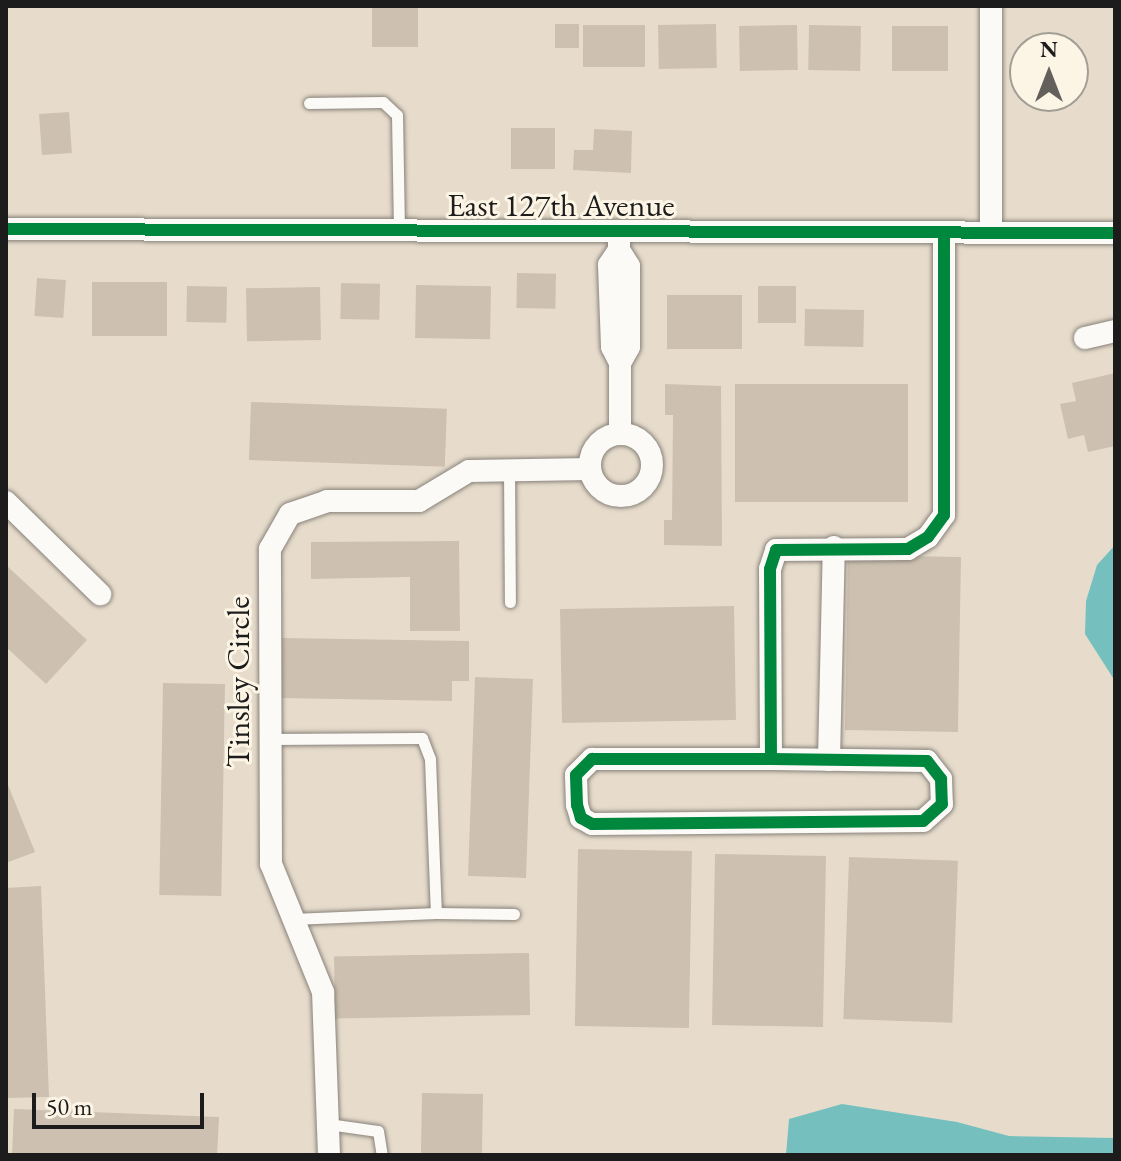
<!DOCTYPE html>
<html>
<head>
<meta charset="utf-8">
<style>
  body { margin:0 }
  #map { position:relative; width:1121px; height:1161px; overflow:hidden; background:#e7dccc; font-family:"EB Garamond",serif }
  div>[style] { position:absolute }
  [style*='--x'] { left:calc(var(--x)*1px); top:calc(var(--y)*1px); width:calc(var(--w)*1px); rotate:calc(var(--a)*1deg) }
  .water>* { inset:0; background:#75c0bf }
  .building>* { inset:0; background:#cdc0b0; transform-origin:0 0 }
  .roads { filter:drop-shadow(0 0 2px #88827a) drop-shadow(0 0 2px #88827a) }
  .service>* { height:11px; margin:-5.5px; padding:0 5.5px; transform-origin:5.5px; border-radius:5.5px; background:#fbfaf7 }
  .minor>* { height:22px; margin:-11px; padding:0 11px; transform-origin:11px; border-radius:11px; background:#fbfaf7 }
  .minor>.ring { margin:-11px; padding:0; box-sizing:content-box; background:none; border:22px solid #fbfaf7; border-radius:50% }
  .cycleway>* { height:12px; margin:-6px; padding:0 6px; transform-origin:6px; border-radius:6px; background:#00873e }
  span { translate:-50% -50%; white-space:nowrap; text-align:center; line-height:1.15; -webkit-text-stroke:6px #fcf5e5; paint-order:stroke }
  .street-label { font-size:32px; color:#1c1c1c }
  .frame { position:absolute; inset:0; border:8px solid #1c1c1c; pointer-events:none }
  .north { position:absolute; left:1009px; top:32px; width:80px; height:80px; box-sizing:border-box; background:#fcf5e5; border:2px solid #a29e95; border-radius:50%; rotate:0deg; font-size:22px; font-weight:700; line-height:32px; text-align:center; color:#1c1c1c }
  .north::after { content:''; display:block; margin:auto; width:28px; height:36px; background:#635f5a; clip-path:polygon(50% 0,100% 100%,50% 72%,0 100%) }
  .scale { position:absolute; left:32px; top:1093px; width:172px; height:36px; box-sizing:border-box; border:4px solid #1c1c1c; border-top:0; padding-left:10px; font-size:24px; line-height:28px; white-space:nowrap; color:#1c1c1c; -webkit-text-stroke:6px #fcf5e5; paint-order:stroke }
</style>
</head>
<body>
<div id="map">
  <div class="water">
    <i style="clip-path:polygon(1115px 545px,1115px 681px,1085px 634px,1086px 601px,1097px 565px)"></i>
    <i style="clip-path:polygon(842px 1104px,957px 1122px,1009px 1136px,1115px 1138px,1115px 1155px,786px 1155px,789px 1119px)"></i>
  </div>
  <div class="building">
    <i style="left:372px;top:6px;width:46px;height:41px"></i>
    <i style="left:555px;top:24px;width:24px;height:24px"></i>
    <i style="left:716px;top:24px;width:44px;height:58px;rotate:89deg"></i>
    <i style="left:583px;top:25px;width:62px;height:42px"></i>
    <i style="left:797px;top:25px;width:45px;height:58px;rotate:89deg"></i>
    <i style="left:809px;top:25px;width:52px;height:45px;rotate:1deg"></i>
    <i style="left:892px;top:26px;width:56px;height:45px"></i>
    <i style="left:69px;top:112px;width:41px;height:30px;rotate:86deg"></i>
    <i style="left:555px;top:128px;width:41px;height:44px;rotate:90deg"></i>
    <i style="clip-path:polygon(594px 129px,632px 131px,631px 173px,573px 170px,574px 150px,593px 150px)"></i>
    <i style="left:517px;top:273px;width:39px;height:35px;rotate:1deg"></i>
    <i style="left:37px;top:278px;width:29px;height:38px;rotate:4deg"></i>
    <i style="left:92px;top:282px;width:75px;height:54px"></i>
    <i style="left:341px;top:283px;width:39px;height:36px;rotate:1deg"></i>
    <i style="left:416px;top:285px;width:75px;height:53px;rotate:1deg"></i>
    <i style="left:187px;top:286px;width:40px;height:36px;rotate:1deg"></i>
    <i style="left:758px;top:286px;width:38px;height:37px"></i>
    <i style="left:320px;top:287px;width:53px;height:74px;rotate:89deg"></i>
    <i style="left:667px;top:295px;width:75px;height:54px"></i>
    <i style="left:805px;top:309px;width:59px;height:37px;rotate:1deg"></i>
    <i style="clip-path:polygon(1115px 373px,1115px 446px,1088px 452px,1084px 435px,1068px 439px,1060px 404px,1076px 401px,1072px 383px)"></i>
    <i style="clip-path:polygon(665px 384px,721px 386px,722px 546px,664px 545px,664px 520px,672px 520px,673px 415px,665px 415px)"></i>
    <i style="left:908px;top:384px;width:118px;height:173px;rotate:90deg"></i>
    <i style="left:251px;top:402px;width:196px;height:58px;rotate:2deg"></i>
    <i style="clip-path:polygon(459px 541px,460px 631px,410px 631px,410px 577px,311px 579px,311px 542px)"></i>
    <i style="left:848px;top:555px;width:113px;height:175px;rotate:1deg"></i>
    <i style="clip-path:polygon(6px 565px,87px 640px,46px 684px,6px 647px)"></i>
    <i style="left:734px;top:606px;width:114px;height:174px;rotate:89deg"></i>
    <i style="clip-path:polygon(282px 638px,469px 641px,469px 681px,452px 681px,452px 701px,281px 698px)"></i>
    <i style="left:475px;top:677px;width:58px;height:199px;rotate:2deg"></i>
    <i style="left:163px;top:683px;width:62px;height:212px;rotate:1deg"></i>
    <i style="clip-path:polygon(6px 780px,35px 852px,6px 863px)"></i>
    <i style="left:578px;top:849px;width:114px;height:177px;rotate:1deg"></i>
    <i style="left:715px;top:854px;width:111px;height:171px;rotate:1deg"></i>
    <i style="left:849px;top:857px;width:109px;height:162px;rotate:2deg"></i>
    <i style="clip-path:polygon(41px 886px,49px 1097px,6px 1098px,6px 888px)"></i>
    <i style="left:529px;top:953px;width:62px;height:195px;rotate:89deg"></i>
    <i style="left:422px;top:1093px;width:61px;height:62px;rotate:1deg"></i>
    <i style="clip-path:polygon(14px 1109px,219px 1117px,217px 1155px,12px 1155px)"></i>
  </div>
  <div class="roads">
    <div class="service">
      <i style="--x:309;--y:103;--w:74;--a:-0.8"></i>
      <i style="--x:383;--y:102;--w:19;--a:43"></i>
      <i style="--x:397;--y:115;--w:116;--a:89"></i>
      <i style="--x:509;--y:469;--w:133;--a:89.6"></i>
      <i style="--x:270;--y:739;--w:152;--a:-0.4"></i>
      <i style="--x:422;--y:738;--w:22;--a:69"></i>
      <i style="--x:430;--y:759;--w:154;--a:87.8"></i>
      <i style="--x:436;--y:913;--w:144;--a:177.6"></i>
      <i style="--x:436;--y:913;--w:78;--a:0.7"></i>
      <i style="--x:328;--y:1124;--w:50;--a:8"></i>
      <i style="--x:378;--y:1131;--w:24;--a:81"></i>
    </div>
    <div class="minor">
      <i style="--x:6;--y:229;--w:1109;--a:0.21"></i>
      <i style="--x:991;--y:232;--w:226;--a:-90"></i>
      <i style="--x:619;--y:237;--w:13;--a:90"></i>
      <i style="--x:619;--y:250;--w:19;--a:58"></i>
      <i style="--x:629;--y:266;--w:81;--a:90"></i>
      <i style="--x:629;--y:347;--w:18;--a:119"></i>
      <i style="--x:619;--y:250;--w:18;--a:124"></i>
      <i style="--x:609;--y:265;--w:82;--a:87.9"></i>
      <i style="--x:612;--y:347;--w:18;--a:63"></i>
      <i style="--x:620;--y:363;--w:71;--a:90"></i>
      <i style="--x:1085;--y:338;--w:31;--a:-13"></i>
      <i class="ring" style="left:590px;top:434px;width:40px;height:40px"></i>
      <i style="--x:6;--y:502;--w:132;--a:44.4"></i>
      <i style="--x:771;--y:759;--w:156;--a:0.7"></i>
      <i style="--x:927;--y:761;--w:23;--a:52"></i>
      <i style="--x:941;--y:779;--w:25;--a:88"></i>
      <i style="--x:942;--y:804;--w:25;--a:138"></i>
      <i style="--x:923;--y:821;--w:331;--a:179.5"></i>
      <i style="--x:592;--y:824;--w:13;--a:-151"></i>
      <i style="--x:581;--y:818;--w:14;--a:-107"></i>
      <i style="--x:577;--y:805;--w:30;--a:-92"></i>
      <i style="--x:576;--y:775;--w:23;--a:-45"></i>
      <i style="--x:592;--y:759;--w:179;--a:0"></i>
      <i style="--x:771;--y:759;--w:190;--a:-90.3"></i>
      <i style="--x:770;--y:569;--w:20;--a:-72"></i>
      <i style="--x:776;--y:550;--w:132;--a:-0.4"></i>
      <i style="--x:908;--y:549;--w:23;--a:-31"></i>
      <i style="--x:928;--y:537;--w:27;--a:-54"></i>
      <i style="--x:944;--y:515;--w:281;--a:-90"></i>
      <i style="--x:829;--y:760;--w:213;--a:-88.7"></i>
      <i style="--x:329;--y:1155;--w:163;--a:-92.1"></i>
      <i style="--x:323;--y:992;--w:138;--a:-112.1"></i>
      <i style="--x:271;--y:864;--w:315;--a:-90.2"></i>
      <i style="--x:270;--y:549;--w:40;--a:-60.3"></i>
      <i style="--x:290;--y:514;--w:39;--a:-19"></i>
      <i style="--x:327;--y:501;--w:92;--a:0"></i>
      <i style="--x:419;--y:501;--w:58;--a:-31"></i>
      <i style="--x:469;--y:471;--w:121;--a:-0.9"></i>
    </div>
  </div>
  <div class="cycleway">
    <i style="--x:6;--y:229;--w:1109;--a:0.21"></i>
    <i style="--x:771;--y:759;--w:156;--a:0.7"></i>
    <i style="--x:927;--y:761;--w:23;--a:52"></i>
    <i style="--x:941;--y:779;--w:25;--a:88"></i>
    <i style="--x:942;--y:804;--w:25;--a:138"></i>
    <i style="--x:923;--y:821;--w:331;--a:179.5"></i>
    <i style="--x:592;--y:824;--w:13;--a:-151"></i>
    <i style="--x:581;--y:818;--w:14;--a:-107"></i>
    <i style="--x:577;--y:805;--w:30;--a:-92"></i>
    <i style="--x:576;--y:775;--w:23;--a:-45"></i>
    <i style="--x:592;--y:759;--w:179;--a:0"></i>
    <i style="--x:771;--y:759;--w:190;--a:-90.3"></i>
    <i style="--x:770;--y:569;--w:20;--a:-72"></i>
    <i style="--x:776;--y:550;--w:132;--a:-0.4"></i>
    <i style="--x:908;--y:549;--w:23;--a:-31"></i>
    <i style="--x:928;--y:537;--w:27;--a:-54"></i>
    <i style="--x:944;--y:515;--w:281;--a:-90"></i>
  </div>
  <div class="street-label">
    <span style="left:561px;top:205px">East 127th Avenue</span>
    <span style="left:238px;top:682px;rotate:-90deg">Tinsley Circle</span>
  </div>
  <div class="frame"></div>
  <div class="north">N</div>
  <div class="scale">50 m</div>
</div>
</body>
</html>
